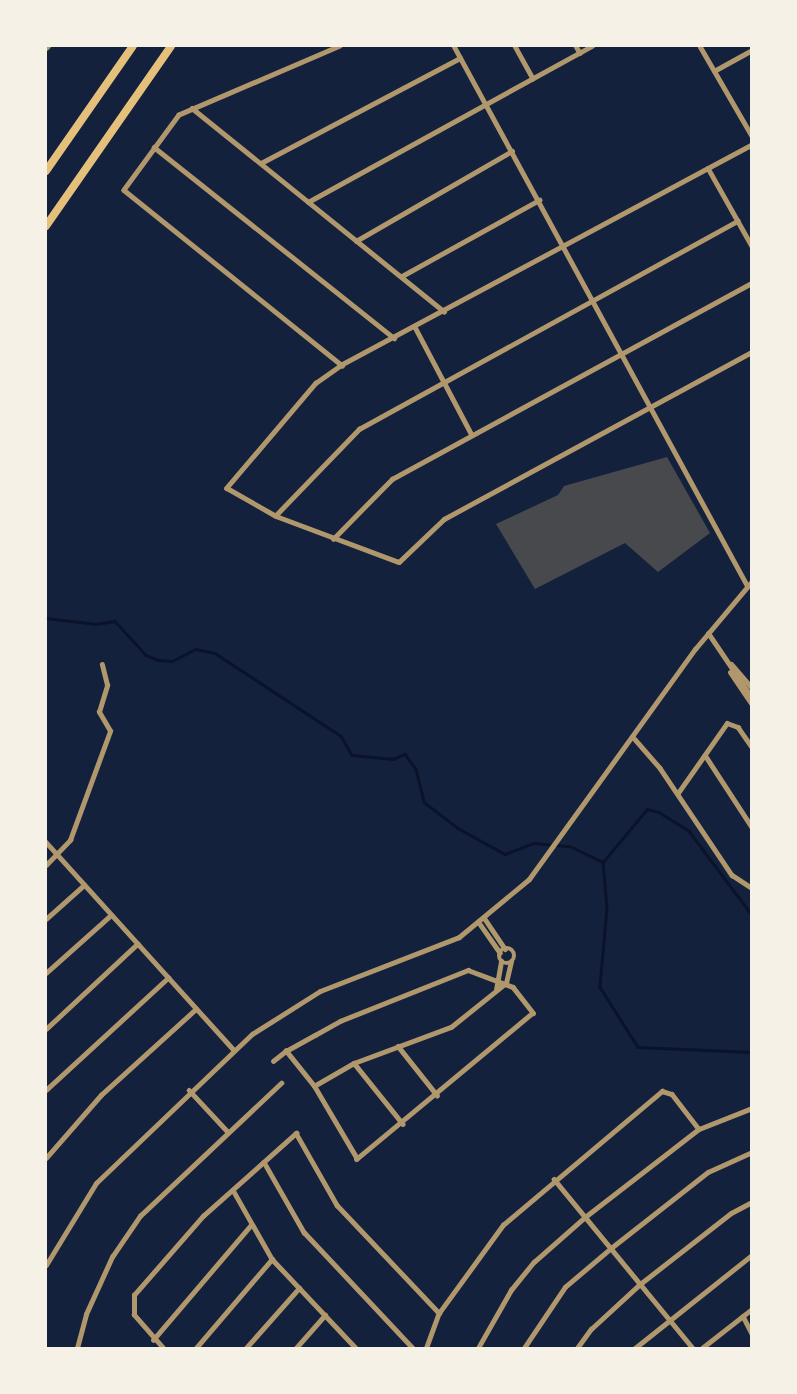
<!DOCTYPE html>
<html>
<head>
<meta charset="utf-8">
<style>
  body { margin:0 }
  #map { position:relative; width:797px; height:1394px; overflow:hidden; background:#14213d; font-family:"DM Sans",sans-serif }
  div>[style] { position:absolute }
  [style*='--x'] { left:calc(var(--x)*1px); top:calc(var(--y)*1px); width:calc(var(--w)*1px); rotate:calc(var(--a)*1deg) }
  .stream>* { height:2.5px; margin:-1.25px; padding:0 1.25px; transform-origin:1.25px; border-radius:1.25px; background:#0b132b }
  .building>* { inset:0; background:#48494c }
  .minor>* { height:4.5px; margin:-2.25px; padding:0 2.25px; transform-origin:2.25px; border-radius:2.25px; background:#b1986c }
  .minor>.ring { margin:-2.25px; padding:0; box-sizing:content-box; background:none; border:4.5px solid #b1986c; border-radius:50% }
  .tertiary>* { height:5px; margin:-2.5px; padding:0 2.5px; transform-origin:2.5px; border-radius:2.5px; background:#b1986c }
  .motorway>* { height:8px; margin:-4px; padding:0 4px; transform-origin:4px; border-radius:4px; background:#e5c07b }
  span { translate:-50% -50%; white-space:nowrap; text-align:center; line-height:1.15; -webkit-text-stroke:5px #f6f1e7; paint-order:stroke }
  .frame { position:absolute; inset:0; border:47px solid #f6f1e7; pointer-events:none }
</style>
</head>
<body>
<div id="map">
  <div class="stream">
    <i style="--x:46;--y:618;--w:50;--a:6.8"></i>
    <i style="--x:96;--y:624;--w:19;--a:-9"></i>
    <i style="--x:115;--y:621;--w:46;--a:47.6"></i>
    <i style="--x:146;--y:655;--w:13;--a:23"></i>
    <i style="--x:158;--y:660;--w:14;--a:4"></i>
    <i style="--x:172;--y:661;--w:27;--a:-27"></i>
    <i style="--x:196;--y:649;--w:19;--a:12"></i>
    <i style="--x:215;--y:653;--w:151;--a:33.4"></i>
    <i style="--x:341;--y:736;--w:22;--a:60"></i>
    <i style="--x:352;--y:755;--w:41;--a:5.6"></i>
    <i style="--x:393;--y:759;--w:13;--a:-23"></i>
    <i style="--x:405;--y:754;--w:19;--a:54"></i>
    <i style="--x:416;--y:769;--w:34;--a:76"></i>
    <i style="--x:424;--y:802;--w:43;--a:37.4"></i>
    <i style="--x:458;--y:828;--w:54;--a:29"></i>
    <i style="--x:505;--y:854;--w:30;--a:-21"></i>
    <i style="--x:533;--y:843;--w:37;--a:5"></i>
    <i style="--x:570;--y:846;--w:37;--a:26"></i>
    <i style="--x:603;--y:862;--w:46;--a:85"></i>
    <i style="--x:607;--y:908;--w:79;--a:95.1"></i>
    <i style="--x:600;--y:987;--w:71;--a:57.7"></i>
    <i style="--x:638;--y:1047;--w:114;--a:2.5"></i>
    <i style="--x:603;--y:862;--w:69;--a:-50.3"></i>
    <i style="--x:647;--y:809;--w:12;--a:14"></i>
    <i style="--x:659;--y:812;--w:36;--a:32"></i>
    <i style="--x:689;--y:831;--w:105;--a:53.1"></i>
  </div>
  <div class="building">
    <i style="clip-path:polygon(667px 457px,710px 533px,658px 572px,625px 543px,535px 589px,496px 524px,558px 495px,564px 486px)"></i>
  </div>
  <div class="minor">
    <i style="--x:340;--y:46;--w:175;--a:156.8"></i>
    <i style="--x:179;--y:115;--w:93;--a:126.3"></i>
    <i style="--x:124;--y:190;--w:280;--a:38.8"></i>
    <i style="--x:454;--y:46;--w:613;--a:61.47"></i>
    <i style="--x:515;--y:46;--w:37;--a:61"></i>
    <i style="--x:576;--y:46;--w:8;--a:60"></i>
    <i style="--x:700;--y:46;--w:104;--a:60"></i>
    <i style="--x:46;--y:48;--w:3;--a:-45"></i>
    <i style="--x:714;--y:71;--w:43;--a:-28.9"></i>
    <i style="--x:192;--y:108;--w:324;--a:38.9"></i>
    <i style="--x:752;--y:145;--w:465;--a:151.8"></i>
    <i style="--x:342;--y:365;--w:32;--a:145"></i>
    <i style="--x:316;--y:383;--w:138;--a:130.3"></i>
    <i style="--x:227;--y:488;--w:56;--a:29.7"></i>
    <i style="--x:276;--y:516;--w:131;--a:20.5"></i>
    <i style="--x:399;--y:562;--w:62;--a:-43.7"></i>
    <i style="--x:444;--y:519;--w:350;--a:-28.5"></i>
    <i style="--x:154;--y:147;--w:307;--a:38.5"></i>
    <i style="--x:261;--y:163;--w:225;--a:-27.8"></i>
    <i style="--x:708;--y:168;--w:90;--a:60.6"></i>
    <i style="--x:308;--y:202;--w:324;--a:-28.8"></i>
    <i style="--x:356;--y:241;--w:180;--a:-30"></i>
    <i style="--x:402;--y:276;--w:157;--a:-29"></i>
    <i style="--x:415;--y:327;--w:122;--a:62.2"></i>
    <i style="--x:276;--y:515;--w:120;--a:-46"></i>
    <i style="--x:359;--y:429;--w:432;--a:-28.8"></i>
    <i style="--x:333;--y:539;--w:84;--a:-45.5"></i>
    <i style="--x:392;--y:479;--w:410;--a:-28.6"></i>
    <i style="--x:633;--y:737;--w:41;--a:48.9"></i>
    <i style="--x:660;--y:768;--w:129;--a:56.1"></i>
    <i style="--x:732;--y:875;--w:24;--a:33"></i>
    <i style="--x:705;--y:755;--w:86;--a:56.9"></i>
    <i style="--x:678;--y:793;--w:85;--a:-55"></i>
    <i style="--x:727;--y:723;--w:12;--a:20"></i>
    <i style="--x:738;--y:727;--w:24;--a:55"></i>
    <i style="--x:46;--y:842;--w:280;--a:47.9"></i>
    <i style="--x:46;--y:865;--w:35;--a:-46"></i>
    <i style="--x:70;--y:840;--w:116;--a:-69.8"></i>
    <i style="--x:110;--y:731;--w:22;--a:-120"></i>
    <i style="--x:99;--y:712;--w:28;--a:-73"></i>
    <i style="--x:107;--y:685;--w:21;--a:-104"></i>
    <i style="--x:46;--y:919;--w:51;--a:-41.8"></i>
    <i style="--x:485;--y:919;--w:36;--a:56"></i>
    <i style="--x:480;--y:924;--w:35;--a:55"></i>
    <i class="ring" style="left:499px;top:948px;width:11.5px;height:11.5px"></i>
    <i style="--x:46;--y:973;--w:87;--a:-41.7"></i>
    <i style="--x:496;--y:990;--w:29;--a:-80"></i>
    <i style="--x:46;--y:1029;--w:125;--a:-43"></i>
    <i style="--x:398;--y:1046;--w:63;--a:51.5"></i>
    <i style="--x:273;--y:1061;--w:16;--a:-38"></i>
    <i style="--x:286;--y:1051;--w:33;--a:-29"></i>
    <i style="--x:315;--y:1035;--w:29;--a:-29"></i>
    <i style="--x:340;--y:1021;--w:138;--a:-21.7"></i>
    <i style="--x:468;--y:970;--w:48;--a:20.7"></i>
    <i style="--x:513;--y:987;--w:33;--a:52"></i>
    <i style="--x:533;--y:1013;--w:229;--a:140.3"></i>
    <i style="--x:357;--y:1159;--w:85;--a:-120.5"></i>
    <i style="--x:314;--y:1086;--w:45;--a:-128.7"></i>
    <i style="--x:354;--y:1063;--w:78;--a:51.2"></i>
    <i style="--x:314;--y:1086;--w:46;--a:-29.9"></i>
    <i style="--x:354;--y:1063;--w:103;--a:-20.4"></i>
    <i style="--x:451;--y:1027;--w:70;--a:-38.7"></i>
    <i style="--x:506;--y:983;--w:22;--a:-77"></i>
    <i style="--x:46;--y:1090;--w:166;--a:-42.6"></i>
    <i style="--x:189;--y:1090;--w:57;--a:47.1"></i>
    <i style="--x:46;--y:1158;--w:84;--a:-48.9"></i>
    <i style="--x:101;--y:1095;--w:128;--a:-42.2"></i>
    <i style="--x:264;--y:1162;--w:81;--a:60.3"></i>
    <i style="--x:304;--y:1232;--w:159;--a:46.8"></i>
    <i style="--x:554;--y:1179;--w:219;--a:50.6"></i>
    <i style="--x:233;--y:1190;--w:79;--a:60.5"></i>
    <i style="--x:272;--y:1259;--w:122;--a:46.7"></i>
    <i style="--x:743;--y:1316;--w:20;--a:63"></i>
    <i style="--x:153;--y:1340;--w:151;--a:-49.6"></i>
    <i style="--x:77;--y:1348;--w:35;--a:-75"></i>
    <i style="--x:86;--y:1314;--w:63;--a:-65.5"></i>
    <i style="--x:112;--y:1257;--w:50;--a:-55.7"></i>
    <i style="--x:140;--y:1216;--w:194;--a:-43.3"></i>
    <i style="--x:163;--y:1348;--w:44;--a:-131.3"></i>
    <i style="--x:134;--y:1315;--w:20;--a:-90"></i>
    <i style="--x:134;--y:1295;--w:105;--a:-48.9"></i>
    <i style="--x:203;--y:1216;--w:125;--a:-41.7"></i>
    <i style="--x:296;--y:1133;--w:83;--a:60.3"></i>
    <i style="--x:337;--y:1205;--w:149;--a:46.6"></i>
    <i style="--x:196;--y:1348;--w:117;--a:-49.5"></i>
    <i style="--x:246;--y:1348;--w:80;--a:-48.5"></i>
    <i style="--x:296;--y:1348;--w:44;--a:-48.7"></i>
    <i style="--x:426;--y:1348;--w:37;--a:-70"></i>
    <i style="--x:439;--y:1313;--w:109;--a:-54"></i>
    <i style="--x:503;--y:1225;--w:208;--a:-40.1"></i>
    <i style="--x:662;--y:1091;--w:10;--a:17"></i>
    <i style="--x:672;--y:1094;--w:44;--a:52.4"></i>
    <i style="--x:478;--y:1348;--w:67;--a:-60.4"></i>
    <i style="--x:511;--y:1290;--w:36;--a:-51"></i>
    <i style="--x:534;--y:1262;--w:68;--a:-41.4"></i>
    <i style="--x:585;--y:1217;--w:144;--a:-37.7"></i>
    <i style="--x:699;--y:1129;--w:57;--a:-21.6"></i>
    <i style="--x:524;--y:1348;--w:73;--a:-56.1"></i>
    <i style="--x:565;--y:1287;--w:60;--a:-40.3"></i>
    <i style="--x:611;--y:1248;--w:123;--a:-38.1"></i>
    <i style="--x:708;--y:1172;--w:48;--a:-24.4"></i>
    <i style="--x:635;--y:1348;--w:149;--a:-38.5"></i>
    <i style="--x:702;--y:1348;--w:63;--a:-38"></i>
  </div>
  <div class="tertiary">
    <i style="--x:708;--y:633;--w:78;--a:55.9"></i>
    <i style="--x:731;--y:664;--w:32;--a:49"></i>
    <i style="--x:730;--y:672;--w:40;--a:56"></i>
    <i style="--x:46;--y:1265;--w:96;--a:-58.6"></i>
    <i style="--x:96;--y:1183;--w:216;--a:-43.7"></i>
    <i style="--x:252;--y:1034;--w:80;--a:-32.3"></i>
    <i style="--x:320;--y:991;--w:149;--a:-21.2"></i>
    <i style="--x:459;--y:937;--w:91;--a:-39.6"></i>
    <i style="--x:529;--y:879;--w:284;--a:-54.2"></i>
    <i style="--x:695;--y:649;--w:89;--a:-50"></i>
    <i style="--x:577;--y:1348;--w:24;--a:-54"></i>
    <i style="--x:591;--y:1329;--w:67;--a:-42.6"></i>
    <i style="--x:640;--y:1284;--w:115;--a:-38"></i>
    <i style="--x:731;--y:1213;--w:24;--a:-28"></i>
  </div>
  <div class="motorway">
    <i style="--x:46;--y:171;--w:152;--a:-55.2"></i>
    <i style="--x:46;--y:226;--w:219;--a:-55.2"></i>
  </div>
  <div class="frame"></div>
</div>
</body>
</html>
